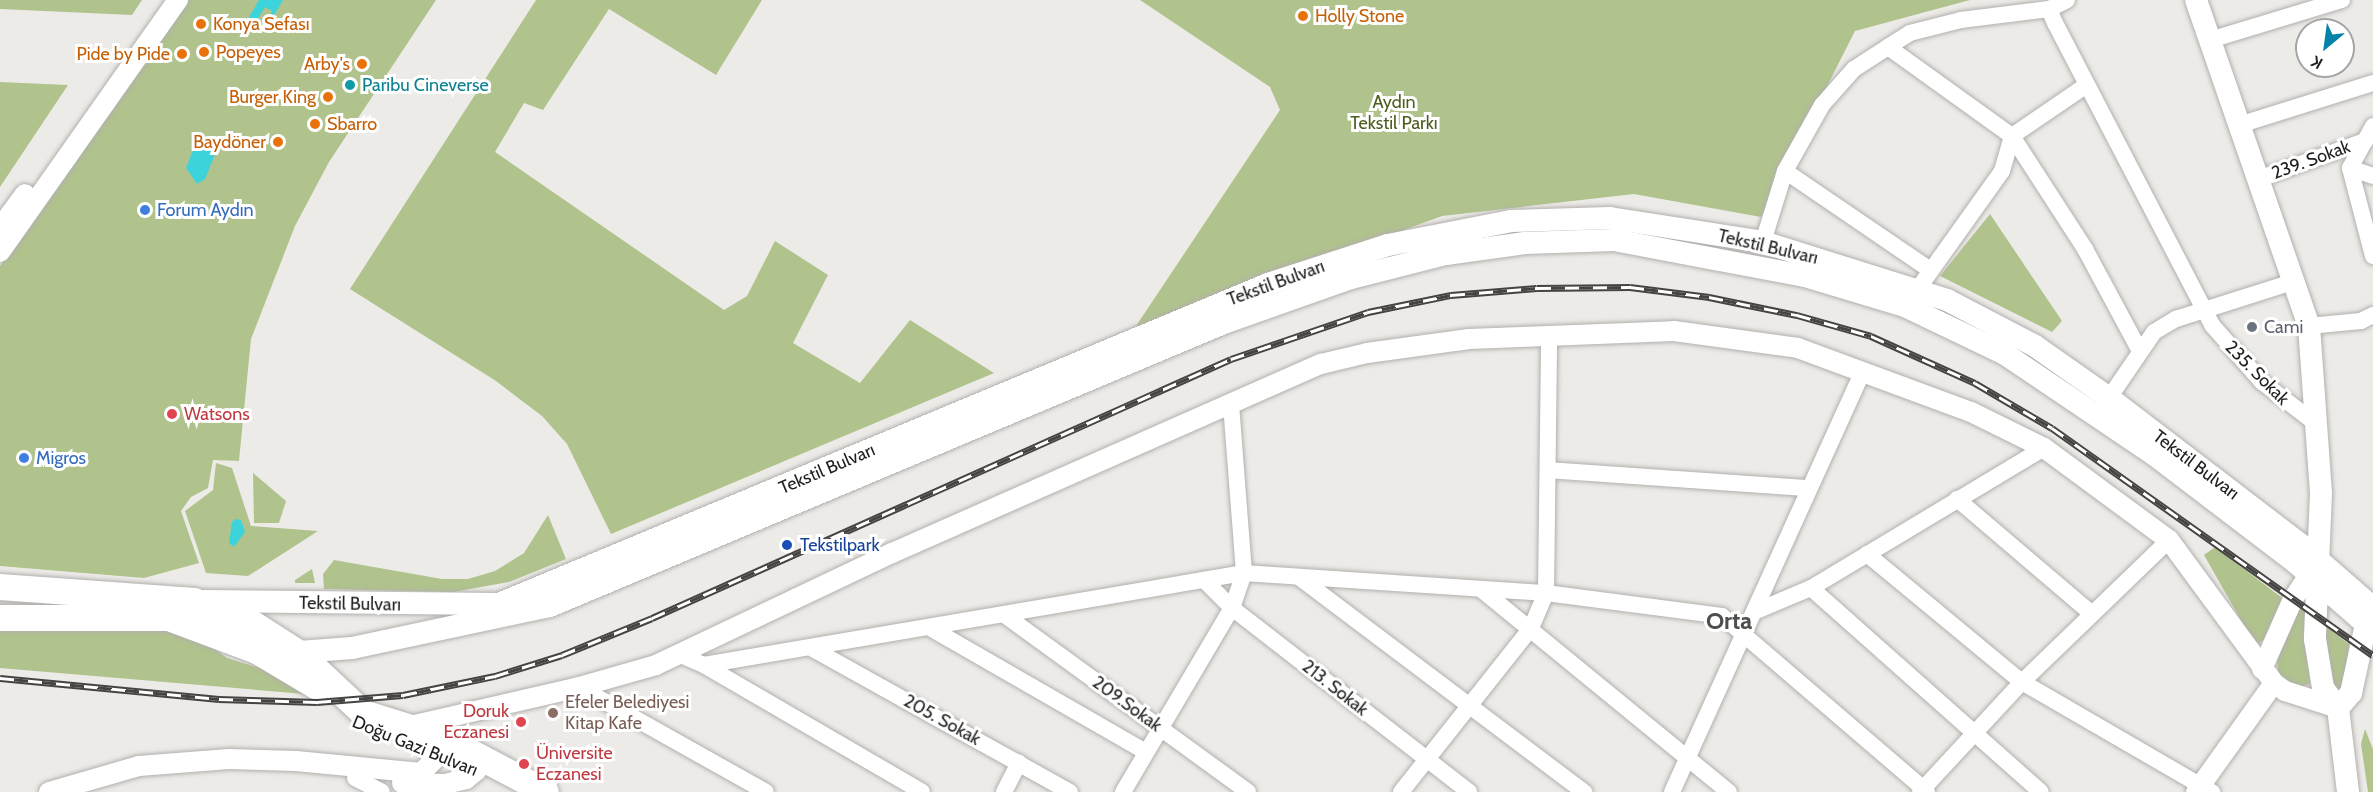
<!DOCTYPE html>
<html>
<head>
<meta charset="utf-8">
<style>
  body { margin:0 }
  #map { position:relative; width:2373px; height:792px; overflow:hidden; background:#edebe8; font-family:Cabin,sans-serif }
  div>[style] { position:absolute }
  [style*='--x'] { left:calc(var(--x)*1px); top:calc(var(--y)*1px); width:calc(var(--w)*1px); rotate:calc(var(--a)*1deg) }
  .green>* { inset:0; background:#b0c38d }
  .water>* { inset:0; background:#3dd3da }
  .roads { filter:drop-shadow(0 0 2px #b2afad) drop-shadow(0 0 2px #b2afad) }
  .minor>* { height:16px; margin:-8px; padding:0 8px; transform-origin:8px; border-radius:8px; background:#fff }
  .tertiary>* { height:20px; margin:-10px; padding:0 10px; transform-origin:10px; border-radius:10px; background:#fff }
  .secondary>* { height:22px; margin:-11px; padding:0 11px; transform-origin:11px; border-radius:11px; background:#fff }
  .primary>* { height:26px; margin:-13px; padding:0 13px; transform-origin:13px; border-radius:13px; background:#fff }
  .rail>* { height:7px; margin-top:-3.5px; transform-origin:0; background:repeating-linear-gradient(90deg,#fff 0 14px,#454443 0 28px); box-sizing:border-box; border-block:2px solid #454443 }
  .dots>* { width:16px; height:16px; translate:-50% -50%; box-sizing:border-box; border:3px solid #fff; border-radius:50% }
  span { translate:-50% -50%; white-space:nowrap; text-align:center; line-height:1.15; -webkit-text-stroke:6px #fff; paint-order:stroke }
  .food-label { font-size:18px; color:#c56008 }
  .left { translate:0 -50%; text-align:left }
  .right { translate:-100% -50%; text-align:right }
  .culture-label { font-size:18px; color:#0d838f }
  .park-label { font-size:18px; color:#4b5e1e }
  .street-label { font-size:18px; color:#201f1e }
  .shop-label { font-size:18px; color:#366cbe }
  .worship-label { font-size:18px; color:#5b616d }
  .health-label { font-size:18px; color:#be3a42 }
  .transit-label { font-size:18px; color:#164399 }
  .education-label { font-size:18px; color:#785e54 }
  .district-label { font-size:24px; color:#504e4c; font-weight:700 }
  .north { position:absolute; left:2295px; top:18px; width:60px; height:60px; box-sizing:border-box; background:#fff; border:2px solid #a6a5a5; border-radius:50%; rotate:209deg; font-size:16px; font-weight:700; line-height:24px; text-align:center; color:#201f1e }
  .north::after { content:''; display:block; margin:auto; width:21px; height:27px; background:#0383a7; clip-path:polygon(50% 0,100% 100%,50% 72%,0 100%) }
</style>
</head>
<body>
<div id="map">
  <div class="green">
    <i style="clip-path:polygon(0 0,142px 0,132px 15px,0 9px)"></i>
    <i style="clip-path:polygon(184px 0,436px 0,329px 162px,295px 226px,251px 339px,239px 461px,213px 460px,208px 488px,191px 497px,181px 511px,199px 563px,144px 578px,0 566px,0 266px)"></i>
    <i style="clip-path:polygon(536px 0,762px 0,716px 75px,609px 9px,543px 110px,524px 103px,495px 152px,724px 310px,747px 296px,775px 241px,828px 275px,793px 343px,860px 383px,910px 320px,994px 373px,611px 534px,567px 444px,542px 416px,496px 381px,350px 289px)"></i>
    <i style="clip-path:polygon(1140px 0,1970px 0,1855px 31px,1761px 217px,1634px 194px,1442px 216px,1134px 329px,1280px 110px,1270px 87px)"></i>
    <i style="clip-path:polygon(0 82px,68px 85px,0 187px)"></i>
    <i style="clip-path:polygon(1990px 214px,2062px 321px,2052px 332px,1940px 276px)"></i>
    <i style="clip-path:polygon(216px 463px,232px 468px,251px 526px,318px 531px,248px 576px,206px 573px,185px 511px,213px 490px)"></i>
    <i style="clip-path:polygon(253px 473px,286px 501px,279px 523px,254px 523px)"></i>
    <i style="clip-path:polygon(548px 515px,566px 559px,509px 582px,453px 592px,324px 589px,323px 574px,334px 560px,442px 579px,468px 579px,495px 571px,524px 553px)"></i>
    <i style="clip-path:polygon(2215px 547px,2281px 597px,2282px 604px,2266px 639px,2255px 645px,2204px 555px)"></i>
    <i style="clip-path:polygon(312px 569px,315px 583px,295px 583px,295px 580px)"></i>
    <i style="clip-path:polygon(2298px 604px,2305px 611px,2310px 684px,2300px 687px,2279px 679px,2277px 661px,2281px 637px)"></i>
    <i style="clip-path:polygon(2325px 626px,2349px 644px,2345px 679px,2340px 689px,2330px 687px)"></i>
    <i style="clip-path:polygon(0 631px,173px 631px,204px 641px,227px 658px,276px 673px,316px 695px,0 668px)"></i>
    <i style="clip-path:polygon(2365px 729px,2373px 749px,2373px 792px,2368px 792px,2361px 744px)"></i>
  </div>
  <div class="water">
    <i style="clip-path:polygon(259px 0,283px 0,267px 27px,264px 26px,272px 11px,265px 7px,253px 27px,245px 24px)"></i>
    <i style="clip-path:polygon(195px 145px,216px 152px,205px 179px,197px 184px,186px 168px)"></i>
    <i style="clip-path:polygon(236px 519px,241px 520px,245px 532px,234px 547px,229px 543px,232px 522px)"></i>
  </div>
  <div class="roads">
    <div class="minor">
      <i style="--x:2067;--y:0;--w:20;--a:153"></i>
      <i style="--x:2049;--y:9;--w:15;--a:67"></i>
      <i style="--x:2055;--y:23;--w:340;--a:62.5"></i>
      <i style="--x:2212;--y:325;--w:76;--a:48.7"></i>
      <i style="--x:2262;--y:382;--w:72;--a:37.7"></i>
      <i style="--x:2049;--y:9;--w:89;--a:172.9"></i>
      <i style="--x:1961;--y:20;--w:53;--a:165.7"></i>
      <i style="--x:1910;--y:33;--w:26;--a:148"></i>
      <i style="--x:1888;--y:47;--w:153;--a:35.7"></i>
      <i style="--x:2012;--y:136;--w:88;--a:-34.4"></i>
      <i style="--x:2210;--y:40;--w:138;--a:-16.9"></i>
      <i style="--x:2239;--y:125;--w:140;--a:-17.4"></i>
      <i style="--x:2373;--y:126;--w:48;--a:118.7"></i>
      <i style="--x:2350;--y:168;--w:91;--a:75.4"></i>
      <i style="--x:2012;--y:136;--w:135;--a:57.1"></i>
      <i style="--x:2085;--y:249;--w:116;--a:61.7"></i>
      <i style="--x:2350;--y:168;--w:24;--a:19"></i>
      <i style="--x:1785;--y:171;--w:176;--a:34.3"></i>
      <i style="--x:2258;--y:179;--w:114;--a:-19.6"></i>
      <i style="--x:1763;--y:242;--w:74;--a:-72.8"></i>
      <i style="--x:1785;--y:171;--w:76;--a:-60.7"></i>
      <i style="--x:1822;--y:105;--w:48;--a:-48.4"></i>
      <i style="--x:1854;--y:69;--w:40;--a:-32.9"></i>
      <i style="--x:1910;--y:300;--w:158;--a:-54.5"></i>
      <i style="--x:2002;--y:171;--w:36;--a:-74"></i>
      <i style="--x:2309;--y:326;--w:52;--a:-5.5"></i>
      <i style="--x:2361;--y:321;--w:13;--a:-27"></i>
      <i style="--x:2109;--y:398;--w:80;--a:-55.7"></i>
      <i style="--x:2154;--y:332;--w:26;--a:-31"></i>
      <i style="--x:2176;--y:319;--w:126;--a:-17.6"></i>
      <i style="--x:1548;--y:470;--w:261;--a:4"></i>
      <i style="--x:1957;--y:499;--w:176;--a:40.4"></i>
      <i style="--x:1867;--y:554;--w:201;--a:39.6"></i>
      <i style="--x:2022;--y:682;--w:220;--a:30.1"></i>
      <i style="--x:1300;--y:578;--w:356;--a:37"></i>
      <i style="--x:1204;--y:580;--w:40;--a:45"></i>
      <i style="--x:1232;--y:608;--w:300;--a:37.8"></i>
      <i style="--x:1811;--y:588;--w:307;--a:41.6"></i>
      <i style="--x:1482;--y:590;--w:319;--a:39.3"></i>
      <i style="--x:1754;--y:612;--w:62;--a:-22.8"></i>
      <i style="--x:1811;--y:588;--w:272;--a:-31"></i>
      <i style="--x:1006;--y:616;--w:299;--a:36"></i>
      <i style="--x:932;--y:629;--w:247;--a:29.9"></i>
      <i style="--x:813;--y:649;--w:294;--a:29.1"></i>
      <i style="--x:678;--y:654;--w:28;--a:23"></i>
      <i style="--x:704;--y:665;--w:548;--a:-9.67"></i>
      <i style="--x:1244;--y:573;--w:303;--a:3.8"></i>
      <i style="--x:1546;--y:593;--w:177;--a:7.4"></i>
      <i style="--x:1722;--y:616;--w:270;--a:40.6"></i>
      <i style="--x:704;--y:665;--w:252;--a:30.2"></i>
      <i style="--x:579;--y:687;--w:214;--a:29.3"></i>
      <i style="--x:355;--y:778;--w:30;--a:27"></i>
      <i style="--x:1004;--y:792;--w:33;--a:-63"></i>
      <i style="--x:1123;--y:792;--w:214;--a:-59.4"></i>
      <i style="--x:1232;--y:608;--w:37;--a:-71"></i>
      <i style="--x:1244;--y:573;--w:169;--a:-94.4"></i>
      <i style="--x:1401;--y:792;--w:209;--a:-51.6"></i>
      <i style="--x:1531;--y:628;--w:38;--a:-67"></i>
      <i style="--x:1546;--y:593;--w:254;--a:-89.3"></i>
      <i style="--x:1672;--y:792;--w:463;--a:-65.6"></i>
      <i style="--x:1920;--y:792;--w:150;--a:-47.2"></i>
      <i style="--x:2022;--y:682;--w:204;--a:-44"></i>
    </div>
    <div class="tertiary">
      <i style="--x:0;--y:228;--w:42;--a:-53.7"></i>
      <i style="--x:0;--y:252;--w:309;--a:-54.8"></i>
      <i style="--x:2262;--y:669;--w:77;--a:-66.1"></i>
      <i style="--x:2293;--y:599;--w:43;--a:-56.3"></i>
      <i style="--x:406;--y:727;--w:178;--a:-13"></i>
      <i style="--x:579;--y:687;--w:80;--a:-15.9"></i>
      <i style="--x:656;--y:665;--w:261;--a:-25.4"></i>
      <i style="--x:892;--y:553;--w:469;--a:-23.8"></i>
      <i style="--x:1321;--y:364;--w:47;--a:-13.4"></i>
      <i style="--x:1367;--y:353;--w:103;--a:-7.8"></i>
      <i style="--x:1469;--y:339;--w:205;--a:-2.2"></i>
      <i style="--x:1674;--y:331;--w:125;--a:7.8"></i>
      <i style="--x:1798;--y:348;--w:184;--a:20.3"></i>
      <i style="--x:1971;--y:412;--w:81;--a:26.3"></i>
      <i style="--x:2044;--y:448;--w:155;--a:36.4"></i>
      <i style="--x:2169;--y:540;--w:177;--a:53.7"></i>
      <i style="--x:2274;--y:683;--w:14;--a:36"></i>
      <i style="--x:2285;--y:691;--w:56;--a:17.8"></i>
      <i style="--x:402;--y:783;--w:43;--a:1.3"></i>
      <i style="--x:445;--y:784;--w:22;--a:-13"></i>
      <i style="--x:466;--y:779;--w:14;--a:-39"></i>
      <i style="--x:49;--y:792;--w:94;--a:-16.1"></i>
      <i style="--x:139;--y:766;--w:90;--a:-4.4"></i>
      <i style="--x:229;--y:759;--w:67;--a:1.7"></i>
      <i style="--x:296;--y:761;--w:126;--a:5.5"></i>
      <i style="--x:421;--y:773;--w:18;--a:-45"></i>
      <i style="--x:434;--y:760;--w:24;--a:-66"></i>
      <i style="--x:2196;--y:792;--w:134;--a:-54.4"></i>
    </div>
    <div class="secondary">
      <i style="--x:2196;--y:0;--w:345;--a:70.9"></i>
      <i style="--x:2309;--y:326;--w:167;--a:85.9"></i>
      <i style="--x:2321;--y:493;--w:146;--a:92.4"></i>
      <i style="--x:2315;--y:639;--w:50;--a:80.7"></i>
      <i style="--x:2323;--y:688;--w:25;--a:53"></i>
      <i style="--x:204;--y:601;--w:295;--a:0.6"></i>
      <i style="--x:499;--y:604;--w:833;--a:-22.59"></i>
      <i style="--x:1268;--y:284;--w:126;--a:-18"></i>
      <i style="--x:1388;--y:245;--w:125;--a:-11"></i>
      <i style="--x:1511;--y:221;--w:99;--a:-1.7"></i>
      <i style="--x:1610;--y:218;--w:155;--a:8.9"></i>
      <i style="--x:1763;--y:242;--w:193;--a:17.5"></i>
      <i style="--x:1947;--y:300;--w:99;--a:27.6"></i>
      <i style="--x:2035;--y:346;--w:90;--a:35.1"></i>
      <i style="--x:2109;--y:398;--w:240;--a:37.4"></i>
      <i style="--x:2300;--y:544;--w:97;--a:41.2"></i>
      <i style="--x:286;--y:653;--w:66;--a:-4.3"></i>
      <i style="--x:352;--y:648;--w:202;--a:-12"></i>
      <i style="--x:550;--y:606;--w:731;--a:-22.78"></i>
      <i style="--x:1224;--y:323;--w:135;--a:-19.5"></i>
      <i style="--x:1351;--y:278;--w:98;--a:-14.2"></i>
      <i style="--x:1446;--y:254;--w:80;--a:-7.9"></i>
      <i style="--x:1525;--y:243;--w:89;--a:-1.9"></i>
      <i style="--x:1614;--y:240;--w:194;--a:10.7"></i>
      <i style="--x:1805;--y:276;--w:104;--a:16.7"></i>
      <i style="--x:1905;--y:306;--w:111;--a:25.6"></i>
      <i style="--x:2005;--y:354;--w:177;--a:34"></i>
      <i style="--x:2152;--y:453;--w:180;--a:37.3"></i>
      <i style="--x:2295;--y:562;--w:94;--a:41.1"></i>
      <i style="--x:2338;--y:708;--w:20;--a:-49"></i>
      <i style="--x:2351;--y:693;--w:71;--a:-77.7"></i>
      <i style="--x:2338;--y:708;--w:85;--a:83.2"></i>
    </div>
    <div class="primary">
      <i style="--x:0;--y:587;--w:195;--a:4.1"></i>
      <i style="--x:194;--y:601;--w:56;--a:19.7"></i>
      <i style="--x:247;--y:620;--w:63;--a:32.7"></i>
      <i style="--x:300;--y:654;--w:86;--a:43.1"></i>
      <i style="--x:363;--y:713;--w:85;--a:17.2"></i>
      <i style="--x:444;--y:738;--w:115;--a:27.9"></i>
      <i style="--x:0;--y:618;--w:169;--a:0"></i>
      <i style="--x:169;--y:618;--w:94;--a:20.6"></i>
      <i style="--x:257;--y:651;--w:72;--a:30.8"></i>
    </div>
  </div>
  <div class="rail">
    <i style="--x:0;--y:678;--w:220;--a:5.5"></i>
    <i style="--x:219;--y:699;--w:98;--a:1.8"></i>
    <i style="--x:317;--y:702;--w:86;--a:-4.7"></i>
    <i style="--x:403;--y:695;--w:94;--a:-11.7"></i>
    <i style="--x:495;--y:676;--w:70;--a:-17.4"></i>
    <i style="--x:562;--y:655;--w:97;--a:-22.3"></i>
    <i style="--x:652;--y:618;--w:634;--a:-24.1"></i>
    <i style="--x:1231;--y:359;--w:145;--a:-18.9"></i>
    <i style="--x:1368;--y:312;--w:85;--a:-11.6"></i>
    <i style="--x:1451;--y:295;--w:86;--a:-4.7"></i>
    <i style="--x:1537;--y:288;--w:93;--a:-0.6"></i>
    <i style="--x:1630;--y:287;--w:80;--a:7.2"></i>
    <i style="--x:1709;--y:297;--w:90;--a:11.6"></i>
    <i style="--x:1797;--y:315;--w:77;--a:15.8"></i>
    <i style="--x:1871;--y:336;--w:114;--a:24.3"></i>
    <i style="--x:1975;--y:383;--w:89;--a:30.3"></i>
    <i style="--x:2052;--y:428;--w:393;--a:35.3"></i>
  </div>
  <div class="dots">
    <i style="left:1303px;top:16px;background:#e8710a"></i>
    <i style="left:201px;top:24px;background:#e8710a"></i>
    <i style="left:204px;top:52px;background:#e8710a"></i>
    <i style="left:182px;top:54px;background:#e8710a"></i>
    <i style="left:362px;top:64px;background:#e8710a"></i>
    <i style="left:350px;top:85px;background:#0f9aa8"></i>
    <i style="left:328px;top:97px;background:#e8710a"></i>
    <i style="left:315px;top:124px;background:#e8710a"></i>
    <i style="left:278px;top:142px;background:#e8710a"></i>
    <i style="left:145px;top:210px;background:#3f7fe0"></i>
    <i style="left:2252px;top:327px;background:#6b7280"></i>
    <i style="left:172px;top:414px;background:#e0444e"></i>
    <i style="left:24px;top:458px;background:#3f7fe0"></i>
    <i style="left:787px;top:545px;background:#1a4fb4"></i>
    <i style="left:553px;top:713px;background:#8d6e63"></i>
    <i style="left:521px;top:722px;background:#e0444e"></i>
    <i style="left:524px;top:764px;background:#e0444e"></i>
  </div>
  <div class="food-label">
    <span class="left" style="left:1315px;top:16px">Holly Stone</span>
    <span class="left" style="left:213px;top:24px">Konya Sefası</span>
    <span class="left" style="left:216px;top:52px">Popeyes</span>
    <span class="right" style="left:170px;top:54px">Pide by Pide</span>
    <span class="right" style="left:350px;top:64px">Arby's</span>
    <span class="right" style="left:316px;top:97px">Burger King</span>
    <span class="left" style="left:327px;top:124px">Sbarro</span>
    <span class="right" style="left:266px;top:142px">Baydöner</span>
  </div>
  <div class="culture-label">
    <span class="left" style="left:362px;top:85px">Paribu Cineverse</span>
  </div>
  <div class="park-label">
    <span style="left:1394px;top:113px">Aydın<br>Tekstil Parkı</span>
  </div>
  <div class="street-label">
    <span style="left:2311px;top:160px;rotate:-20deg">239. Sokak</span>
    <span style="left:1768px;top:247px;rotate:13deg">Tekstil Bulvarı</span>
    <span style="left:1276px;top:283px;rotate:-20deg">Tekstil Bulvarı</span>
    <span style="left:2257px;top:373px;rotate:45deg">235. Sokak</span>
    <span style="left:2196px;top:465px;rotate:37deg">Tekstil Bulvarı</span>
    <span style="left:827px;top:469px;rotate:-23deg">Tekstil Bulvarı</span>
    <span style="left:350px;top:604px;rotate:1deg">Tekstil Bulvarı</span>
    <span style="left:1335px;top:688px;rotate:38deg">213. Sokak</span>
    <span style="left:1127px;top:704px;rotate:36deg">209.Sokak</span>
    <span style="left:942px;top:720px;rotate:29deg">205. Sokak</span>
    <span style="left:415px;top:746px;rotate:22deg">Doğu Gazi Bulvarı</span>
  </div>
  <div class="shop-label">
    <span class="left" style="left:157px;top:210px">Forum Aydın</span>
    <span class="left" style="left:36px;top:458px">Migros</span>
  </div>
  <div class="worship-label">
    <span class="left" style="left:2264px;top:327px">Cami</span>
  </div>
  <div class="health-label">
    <span class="left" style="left:184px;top:414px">Watsons</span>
    <span class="right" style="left:509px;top:722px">Doruk<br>Eczanesi</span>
    <span class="left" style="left:536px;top:764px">Üniversite<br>Eczanesi</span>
  </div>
  <div class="transit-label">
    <span class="left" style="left:800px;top:545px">Tekstilpark</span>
  </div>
  <div class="education-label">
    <span class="left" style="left:565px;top:713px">Efeler Belediyesi<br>Kitap Kafe</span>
  </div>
  <div class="district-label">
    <span style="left:1729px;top:621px">Orta</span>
  </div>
  <div class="north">K</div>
</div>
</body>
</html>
